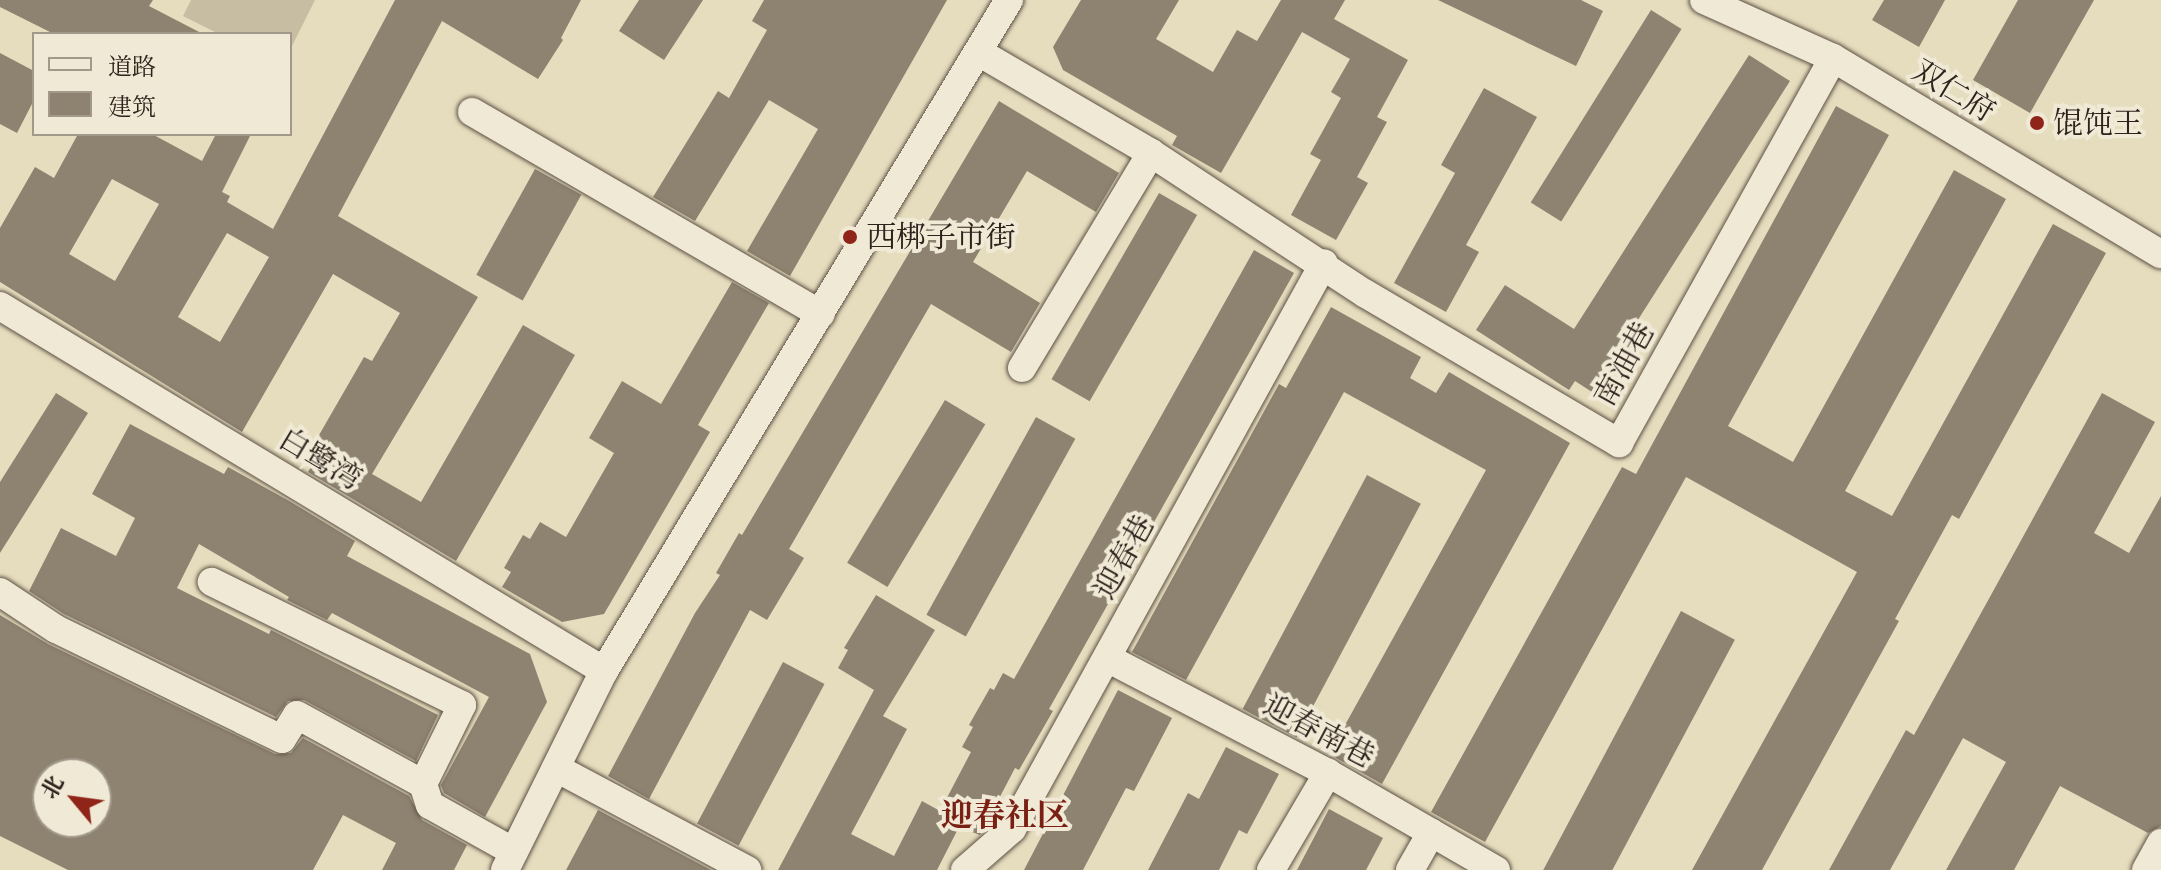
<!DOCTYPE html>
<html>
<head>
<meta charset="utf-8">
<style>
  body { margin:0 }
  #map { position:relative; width:2161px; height:870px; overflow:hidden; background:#e6ddbe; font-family:"EB Garamond","Noto Serif SC",serif }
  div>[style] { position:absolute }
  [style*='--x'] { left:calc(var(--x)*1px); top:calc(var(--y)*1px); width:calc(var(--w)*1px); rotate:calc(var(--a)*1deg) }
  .green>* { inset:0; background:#c7bda2 }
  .building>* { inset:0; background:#8e8370; transform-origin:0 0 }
  .roads { filter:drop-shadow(0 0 2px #5d5044) drop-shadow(0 0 2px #5d5044) }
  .minor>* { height:28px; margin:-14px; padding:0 14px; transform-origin:14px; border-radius:14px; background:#efe9d5 }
  .dots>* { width:22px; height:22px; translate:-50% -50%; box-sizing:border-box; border:4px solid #efe9d5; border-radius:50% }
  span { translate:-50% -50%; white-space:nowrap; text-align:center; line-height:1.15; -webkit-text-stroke:8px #efe9d5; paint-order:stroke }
  .street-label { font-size:30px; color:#2f211c }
  .poi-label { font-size:30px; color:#2f211c }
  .left { translate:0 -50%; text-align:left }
  .neighbourhood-label { font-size:32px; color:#7a1f14; font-weight:700 }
  .legend { position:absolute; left:32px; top:32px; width:260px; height:104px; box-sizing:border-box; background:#efe9d5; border:2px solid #a2998b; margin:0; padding:10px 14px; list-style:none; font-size:24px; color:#2f211c }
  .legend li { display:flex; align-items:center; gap:16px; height:40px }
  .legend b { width:40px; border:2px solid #a2998b }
  .north { position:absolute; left:32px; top:758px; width:80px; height:80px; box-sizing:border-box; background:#efe9d5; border:2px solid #a2998b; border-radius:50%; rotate:299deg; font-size:22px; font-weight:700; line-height:32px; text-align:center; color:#2f211c }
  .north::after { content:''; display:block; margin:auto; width:28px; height:36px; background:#8f2418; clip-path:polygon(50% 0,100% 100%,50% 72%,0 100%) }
</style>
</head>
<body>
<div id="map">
  <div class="green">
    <i style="clip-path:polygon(191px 0,315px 0,290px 50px,290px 34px,219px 34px,183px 16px)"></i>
  </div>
  <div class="building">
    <i style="clip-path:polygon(0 0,153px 0,149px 6px,203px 34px,54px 34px,0 7px)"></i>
    <i style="clip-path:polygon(evenodd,395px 0,581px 0,561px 38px,563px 40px,538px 79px,442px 21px,338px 216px,478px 297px,372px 474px,421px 502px,523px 325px,575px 355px,456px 561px,308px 472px,319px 453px,311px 449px,364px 357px,372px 361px,400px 313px,333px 274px,242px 432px,0 282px,0 228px,35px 167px,54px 178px,78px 134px,152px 134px,202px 161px,216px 134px,251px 134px,222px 192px,230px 196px,227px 202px,273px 229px,395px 0,112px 179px,159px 204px,115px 281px,69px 254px,112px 179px,395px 0,227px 233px,269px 257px,220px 342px,178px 317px,227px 233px)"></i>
    <i style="clip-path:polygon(639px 0,703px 0,664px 60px,619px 31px)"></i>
    <i style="clip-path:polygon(764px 0,947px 0,790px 276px,747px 251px,818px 129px,769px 100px,695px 221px,653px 197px,718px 91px,729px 98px,767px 30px,752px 21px)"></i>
    <i style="clip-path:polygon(1081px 0,1179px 0,1156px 39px,1213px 72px,1237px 30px,1257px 41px,1281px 0,1345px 0,1334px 19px,1408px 60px,1377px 117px,1387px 122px,1357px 177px,1368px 183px,1336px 240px,1291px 215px,1321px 160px,1310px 154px,1341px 98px,1331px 92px,1350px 59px,1302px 32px,1221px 173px,1172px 145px,1177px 136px,1063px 70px,1053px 47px)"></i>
    <i style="clip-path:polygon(1438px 0,1581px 0,1603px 11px,1576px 66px)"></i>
    <i style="clip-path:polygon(1884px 0,1945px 0,1919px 47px,1872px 20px)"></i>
    <i style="clip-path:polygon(2018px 0,2094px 0,2030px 113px,1973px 80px)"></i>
    <i style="left:1651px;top:10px;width:36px;height:227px;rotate:32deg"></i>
    <i style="clip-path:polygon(0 53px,34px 71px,34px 100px,17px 133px,0 124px)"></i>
    <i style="clip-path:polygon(1749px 55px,1790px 81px,1592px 392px,1575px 381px,1569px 390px,1476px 330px,1505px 285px,1574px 329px)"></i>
    <i style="clip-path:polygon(1484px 88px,1537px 117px,1466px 245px,1479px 252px,1446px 312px,1394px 283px,1455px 173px,1441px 165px)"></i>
    <i style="clip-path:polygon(999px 101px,1119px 173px,1096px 212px,1027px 171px,973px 262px,1040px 303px,1011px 352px,931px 304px,789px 549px,804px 558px,767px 620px,750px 610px,649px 799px,608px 776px,695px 613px,720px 575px,716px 573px,739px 533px,742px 535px)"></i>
    <i style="clip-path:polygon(1836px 106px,1889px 135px,1728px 426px,1793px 462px,1954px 170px,2006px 199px,1845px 491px,1892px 516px,2053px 224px,2106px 253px,1959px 519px,1952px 515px,1895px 619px,1899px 621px,1762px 870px,1692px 870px,1857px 572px,1686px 477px,1485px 842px,1431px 812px,1622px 467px,1636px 474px)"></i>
    <i style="left:535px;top:169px;width:53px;height:121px;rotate:29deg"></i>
    <i style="left:1159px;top:193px;width:44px;height:215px;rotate:30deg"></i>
    <i style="clip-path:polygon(1254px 250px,1294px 273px,1049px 709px,1053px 711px,1019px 770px,1015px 768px,980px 835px,959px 827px,937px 870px,778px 870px,874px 690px,838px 668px,848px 650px,844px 648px,876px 595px,935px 630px,883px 716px,907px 729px,851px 834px,894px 856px,922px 801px,940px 811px,971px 752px,962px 747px,973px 727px,969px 725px,990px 688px,994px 690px,1003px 673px,1014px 679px)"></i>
    <i style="clip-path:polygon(732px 282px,769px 303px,698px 425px,710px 432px,604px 614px,562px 622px,502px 587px,511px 572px,504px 568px,523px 535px,530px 539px,540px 522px,566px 537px,614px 453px,589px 438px,622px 381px,661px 404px)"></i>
    <i style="clip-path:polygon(1331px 307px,1421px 357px,1410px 378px,1436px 393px,1449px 372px,1570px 443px,1382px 784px,1329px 754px,1486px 470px,1344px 392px,1186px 680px,1132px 652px,1279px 384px,1286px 388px)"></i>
    <i style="clip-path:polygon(56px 393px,88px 413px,0 553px,0 482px)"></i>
    <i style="clip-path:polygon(2102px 393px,2155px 422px,2094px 533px,2129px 553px,2161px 496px,2161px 826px,2148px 833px,2060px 786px,2014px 870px,1946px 870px,2006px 762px,1963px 738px,1890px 870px,1829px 870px,1906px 730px,1914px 735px)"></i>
    <i style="left:945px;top:400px;width:47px;height:190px;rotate:31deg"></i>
    <i style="left:1036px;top:417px;width:45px;height:226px;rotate:29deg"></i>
    <i style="clip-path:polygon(130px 424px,224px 474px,228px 467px,291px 502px,355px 541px,347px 556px,530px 654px,547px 702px,485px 817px,444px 793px,441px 785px,489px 697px,332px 613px,327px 620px,287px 600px,289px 597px,199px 544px,177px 588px,269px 634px,271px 630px,438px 715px,416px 761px,304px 700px,288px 701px,276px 717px,64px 614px,29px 591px,61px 528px,116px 556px,135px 518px,92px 494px)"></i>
    <i style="left:1367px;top:475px;width:61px;height:265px;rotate:28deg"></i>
    <i style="left:1681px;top:611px;width:61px;height:296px;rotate:28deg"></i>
    <i style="clip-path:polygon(evenodd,0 615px,48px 644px,275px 754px,291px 753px,303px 738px,409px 796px,422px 820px,467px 845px,454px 870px,382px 870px,396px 843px,343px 815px,313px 870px,68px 870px,0 836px,0 615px,48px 774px,96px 774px,96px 822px,48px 822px,48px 774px)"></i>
    <i style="left:783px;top:662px;width:47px;height:183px;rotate:28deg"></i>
    <i style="clip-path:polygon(1118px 690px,1172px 718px,1134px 791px,1126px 788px,1083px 870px,1024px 870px)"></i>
    <i style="clip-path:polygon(1226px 747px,1279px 774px,1247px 834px,1239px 830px,1219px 870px,1148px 870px,1188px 793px,1199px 799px)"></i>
    <i style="clip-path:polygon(1329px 809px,1383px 838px,1366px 870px,1297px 870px)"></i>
    <i style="clip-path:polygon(598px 810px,711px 870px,566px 870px)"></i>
  </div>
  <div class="roads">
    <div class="minor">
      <i style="--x:1704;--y:0;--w:141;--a:24.2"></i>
      <i style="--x:1833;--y:58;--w:382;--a:30.9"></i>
      <i style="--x:980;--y:53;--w:198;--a:30.3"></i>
      <i style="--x:1151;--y:153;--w:257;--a:33.3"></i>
      <i style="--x:1366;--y:294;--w:294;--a:30.5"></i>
      <i style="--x:1619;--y:443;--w:440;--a:-60.9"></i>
      <i style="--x:472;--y:112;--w:403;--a:30.1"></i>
      <i style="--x:0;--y:306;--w:706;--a:31.14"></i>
      <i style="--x:1022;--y:368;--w:251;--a:-59"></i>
      <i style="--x:0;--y:592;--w:67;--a:33.5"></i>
      <i style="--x:56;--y:629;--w:251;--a:26"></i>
      <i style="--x:282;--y:739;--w:28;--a:-58"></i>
      <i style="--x:297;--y:715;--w:144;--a:28.7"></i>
      <i style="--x:423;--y:784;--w:88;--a:-63.7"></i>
      <i style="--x:462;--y:705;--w:279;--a:-153.8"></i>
      <i style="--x:1107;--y:658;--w:249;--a:27.5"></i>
      <i style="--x:1328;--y:773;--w:194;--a:30"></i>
      <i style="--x:556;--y:768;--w:217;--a:28.1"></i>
      <i style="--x:423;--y:784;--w:22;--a:72"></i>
      <i style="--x:430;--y:805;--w:96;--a:29.2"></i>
      <i style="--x:505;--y:870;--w:222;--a:-63.6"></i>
      <i style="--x:604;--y:671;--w:784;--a:-58.89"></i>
      <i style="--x:965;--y:870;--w:62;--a:-41.1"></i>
      <i style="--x:1012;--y:829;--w:646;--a:-61.13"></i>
      <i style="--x:1271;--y:870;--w:113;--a:-59.6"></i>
      <i style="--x:1410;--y:870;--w:43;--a:-60.4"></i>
      <i style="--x:2146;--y:870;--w:31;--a:-61"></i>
    </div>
  </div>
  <div class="dots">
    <i style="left:2037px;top:123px;background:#8f2418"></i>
    <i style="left:850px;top:237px;background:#8f2418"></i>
  </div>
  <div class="street-label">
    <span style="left:1954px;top:91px;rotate:31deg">双仁府</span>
    <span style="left:1624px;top:364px;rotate:-61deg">南油巷</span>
    <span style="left:320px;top:459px;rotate:31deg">白鹭湾</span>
    <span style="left:1124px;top:557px;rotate:-61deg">迎春巷</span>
    <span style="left:1319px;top:731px;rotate:28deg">迎春南巷</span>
  </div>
  <div class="poi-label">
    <span class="left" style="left:2053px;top:123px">馄饨王</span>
    <span class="left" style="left:866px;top:237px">西梆子市街</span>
  </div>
  <div class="neighbourhood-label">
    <span style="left:1005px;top:815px">迎春社区</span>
  </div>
  <ul class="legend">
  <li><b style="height:10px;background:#efe9d5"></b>道路</li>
  <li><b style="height:22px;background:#8e8370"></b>建筑</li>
  </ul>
  <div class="north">北</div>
</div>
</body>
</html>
